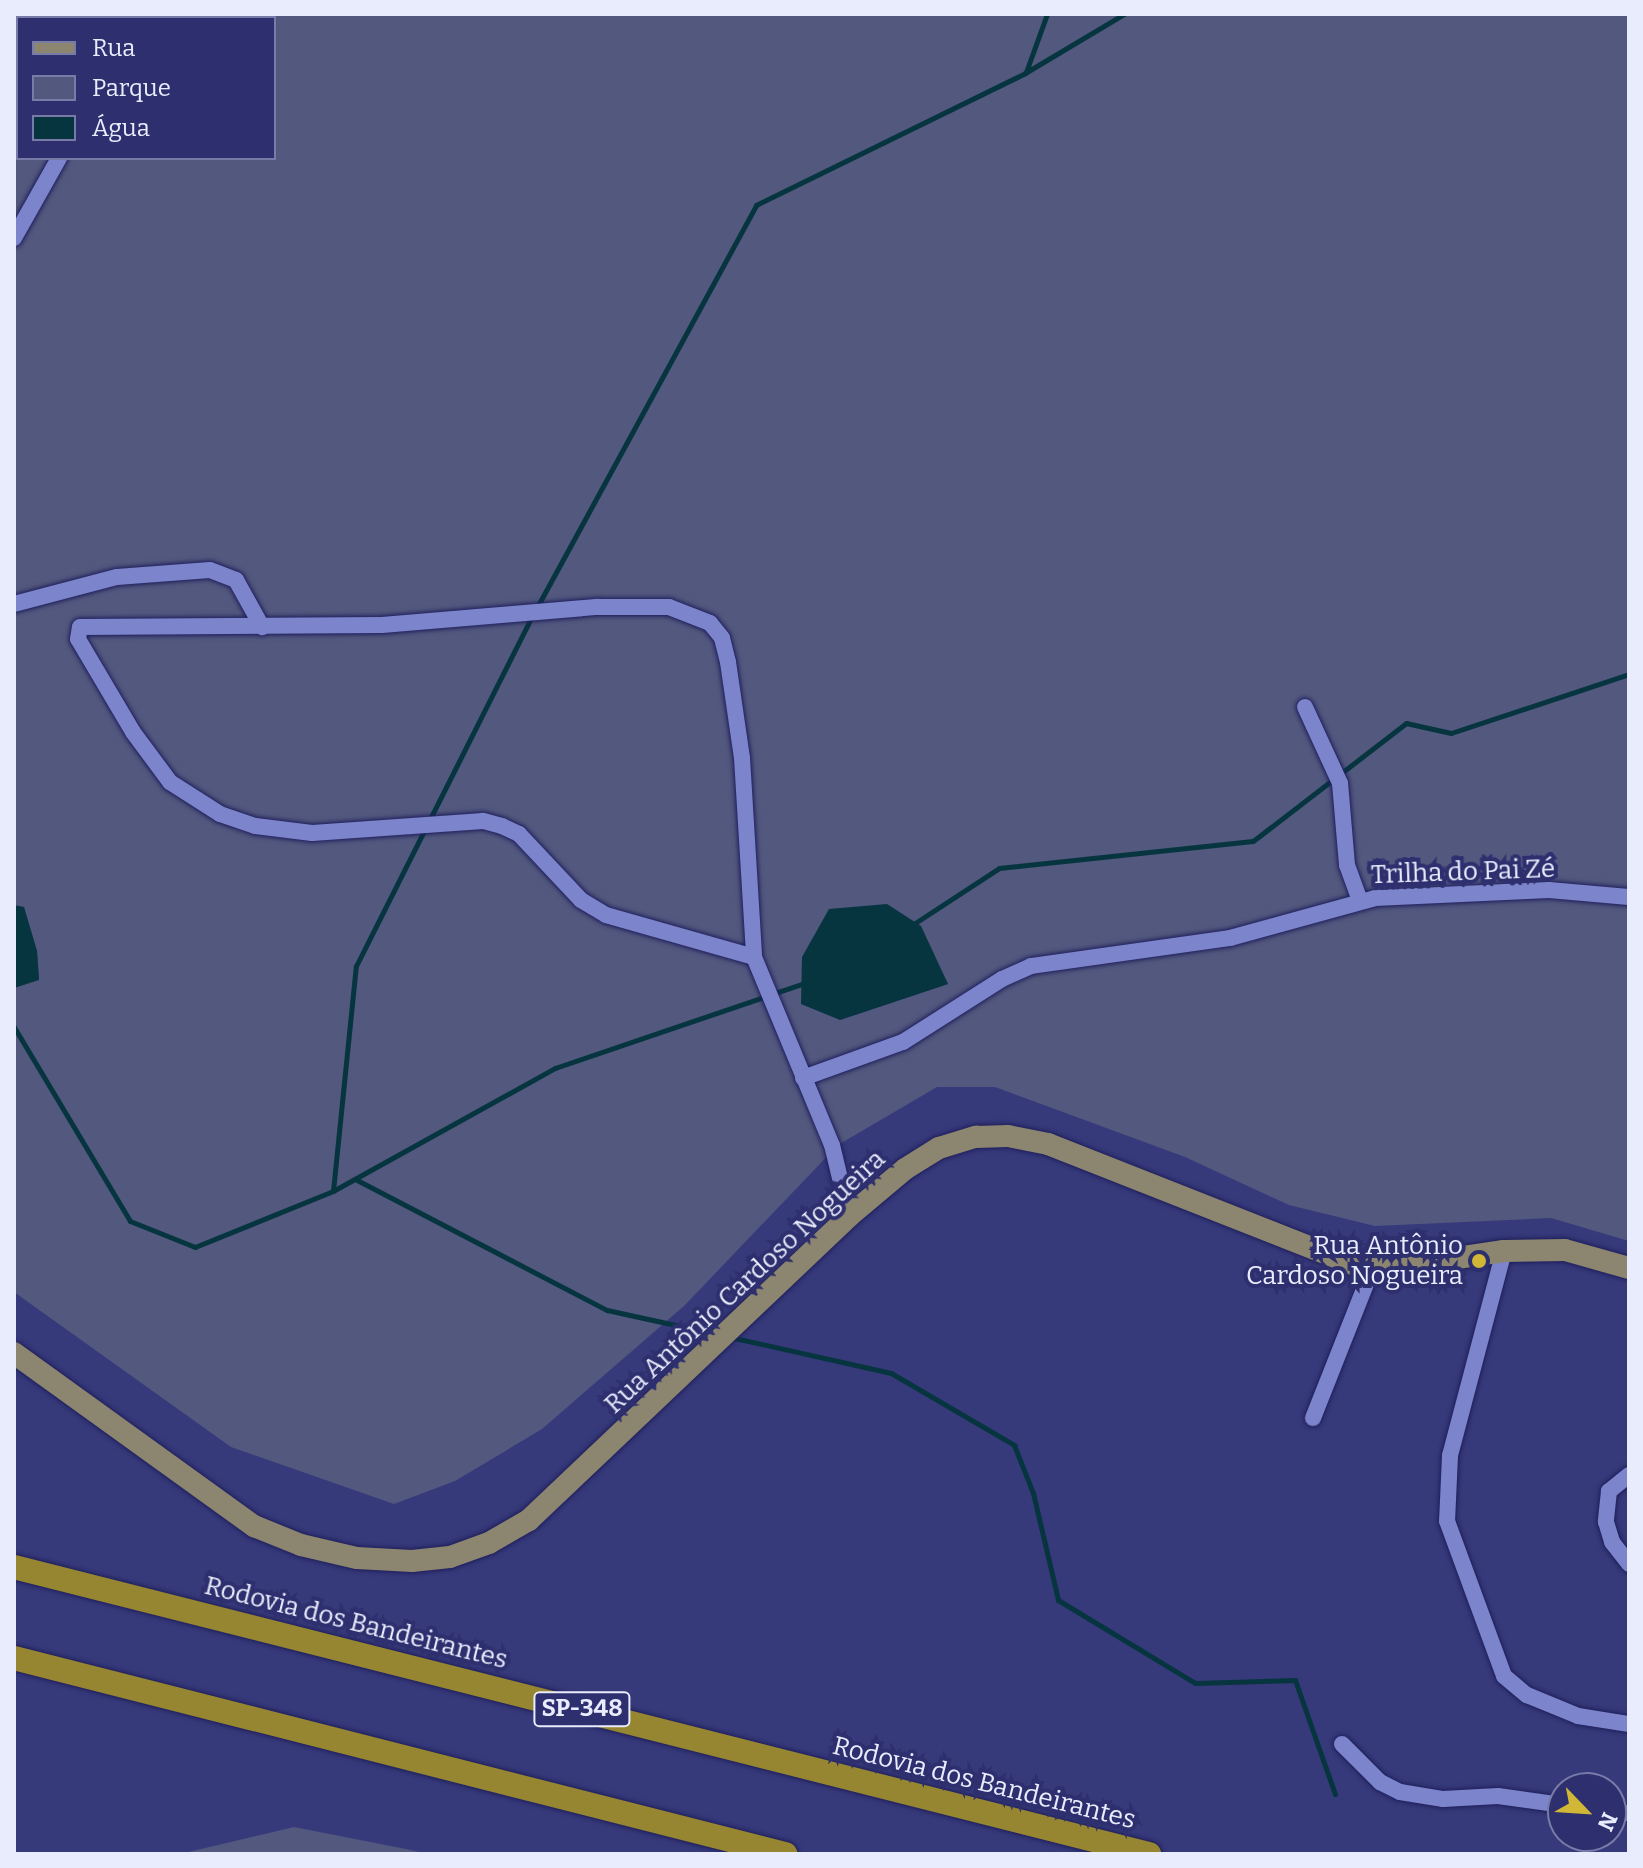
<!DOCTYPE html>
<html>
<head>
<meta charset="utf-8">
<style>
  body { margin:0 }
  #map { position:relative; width:1643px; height:1868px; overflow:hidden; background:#373a7a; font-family:Bitter,serif }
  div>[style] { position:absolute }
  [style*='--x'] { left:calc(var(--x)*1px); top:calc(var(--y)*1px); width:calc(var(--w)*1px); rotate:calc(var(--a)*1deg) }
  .green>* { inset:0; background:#52587e }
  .water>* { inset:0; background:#063540 }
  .stream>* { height:5px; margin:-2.5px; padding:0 2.5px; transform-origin:2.5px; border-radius:2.5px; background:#063540 }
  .roads { filter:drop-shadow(0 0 2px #1f1f5c) drop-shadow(0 0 2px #1f1f5c) }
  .minor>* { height:16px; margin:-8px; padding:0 8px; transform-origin:8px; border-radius:8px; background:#7c84cb }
  .major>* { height:22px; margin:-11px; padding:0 11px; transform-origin:11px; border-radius:11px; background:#8c856f }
  .highway>* { height:24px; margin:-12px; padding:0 12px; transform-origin:12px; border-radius:12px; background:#978631 }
  .dots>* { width:22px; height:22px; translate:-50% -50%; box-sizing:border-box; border:4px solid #2d2f6e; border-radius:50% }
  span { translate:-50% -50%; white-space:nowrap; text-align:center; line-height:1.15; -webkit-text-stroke:8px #2d2f6e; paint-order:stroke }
  .shield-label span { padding:2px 6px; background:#2d2f6e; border:2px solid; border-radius:6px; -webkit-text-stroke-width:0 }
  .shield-label { font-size:24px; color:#e9ecfc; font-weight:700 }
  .street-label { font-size:26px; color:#e9ecfc }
  .poi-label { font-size:26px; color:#e9ecfc }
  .right { translate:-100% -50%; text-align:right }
  .frame { position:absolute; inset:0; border:16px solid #e9ecfc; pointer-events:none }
  .legend { position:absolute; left:16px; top:16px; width:260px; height:144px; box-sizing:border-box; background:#2d2f6e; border:2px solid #787ba7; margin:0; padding:10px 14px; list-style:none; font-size:24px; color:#e9ecfc }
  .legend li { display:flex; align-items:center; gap:16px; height:40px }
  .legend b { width:40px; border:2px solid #787ba7 }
  .north { position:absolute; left:1547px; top:1772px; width:80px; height:80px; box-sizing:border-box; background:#2d2f6e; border:2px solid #787ba7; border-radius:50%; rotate:115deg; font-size:22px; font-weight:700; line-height:32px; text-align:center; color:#e9ecfc }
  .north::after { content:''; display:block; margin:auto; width:28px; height:36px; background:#d1b736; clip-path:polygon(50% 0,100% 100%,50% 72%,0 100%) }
</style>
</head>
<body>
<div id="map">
  <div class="green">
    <i style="clip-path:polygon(evenodd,14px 14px,1629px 14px,1629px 1241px,1551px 1218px,1375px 1226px,1289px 1205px,1185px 1157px,995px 1087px,937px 1087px,838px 1145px,684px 1306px,542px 1429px,455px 1481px,394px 1504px,231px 1447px,14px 1292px,14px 988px,39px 979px,37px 951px,24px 908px,14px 905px,14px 14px,18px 18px,274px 18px,274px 158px,18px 158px,18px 18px,14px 14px,936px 961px,948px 984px,840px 1020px,936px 961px)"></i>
    <i style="clip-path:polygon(294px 1827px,406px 1849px,427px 1854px,180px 1854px)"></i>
  </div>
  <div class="water">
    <i style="clip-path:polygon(887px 904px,921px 926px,948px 984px,840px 1020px,801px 1004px,802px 957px,829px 909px)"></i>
    <i style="clip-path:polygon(14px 905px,24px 907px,37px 951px,39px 980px,14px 988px)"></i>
  </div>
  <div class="stream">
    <i style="--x:1026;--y:72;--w:62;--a:-70.1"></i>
    <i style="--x:536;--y:609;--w:460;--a:-61.4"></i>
    <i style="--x:756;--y:205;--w:300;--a:-26.1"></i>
    <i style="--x:1025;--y:73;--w:115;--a:-30.8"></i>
    <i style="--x:912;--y:925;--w:104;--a:-33.2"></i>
    <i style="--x:999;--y:868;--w:255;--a:-6.1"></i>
    <i style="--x:1253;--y:841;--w:193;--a:-37.6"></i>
    <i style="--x:1406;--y:723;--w:46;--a:12.5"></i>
    <i style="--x:1451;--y:733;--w:188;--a:-18.3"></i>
    <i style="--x:14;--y:1027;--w:226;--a:59.1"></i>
    <i style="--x:130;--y:1221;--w:70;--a:21.8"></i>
    <i style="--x:195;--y:1247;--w:149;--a:-22.1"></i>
    <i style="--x:333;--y:1191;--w:254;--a:-29"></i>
    <i style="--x:555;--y:1068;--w:264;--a:-18.8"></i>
    <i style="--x:355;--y:1179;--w:284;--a:27.5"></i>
    <i style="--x:607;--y:1310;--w:112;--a:12.4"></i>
    <i style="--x:333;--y:1191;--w:226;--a:-84.2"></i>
    <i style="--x:356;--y:966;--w:390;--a:-63.3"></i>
    <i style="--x:730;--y:1337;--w:165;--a:12.6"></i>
    <i style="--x:891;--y:1373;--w:143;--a:30.3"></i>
    <i style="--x:1014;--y:1445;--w:52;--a:68.4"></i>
    <i style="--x:1033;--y:1493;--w:110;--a:76.8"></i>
    <i style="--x:1058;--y:1600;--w:160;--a:31.2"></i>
    <i style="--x:1195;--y:1683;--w:100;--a:-1.7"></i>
    <i style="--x:1295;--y:1680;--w:121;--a:70.7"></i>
  </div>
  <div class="roads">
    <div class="minor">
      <i style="--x:137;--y:18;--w:4;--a:-63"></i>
      <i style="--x:14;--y:238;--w:92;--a:-60.6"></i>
      <i style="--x:14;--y:604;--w:106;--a:-14.7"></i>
      <i style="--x:117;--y:577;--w:93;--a:-4.3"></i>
      <i style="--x:210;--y:570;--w:28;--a:21"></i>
      <i style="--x:236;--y:580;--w:54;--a:61"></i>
      <i style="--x:1305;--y:707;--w:84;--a:65.3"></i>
      <i style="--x:1340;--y:783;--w:82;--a:85.1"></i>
      <i style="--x:1347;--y:865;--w:38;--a:70"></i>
      <i style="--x:754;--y:957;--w:154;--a:-164.2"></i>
      <i style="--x:606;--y:915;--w:29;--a:-149"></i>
      <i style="--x:581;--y:900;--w:91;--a:-133.2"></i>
      <i style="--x:519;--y:834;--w:19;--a:-155"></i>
      <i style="--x:502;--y:826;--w:20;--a:-165"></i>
      <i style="--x:483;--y:821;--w:171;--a:176"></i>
      <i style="--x:312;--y:833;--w:57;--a:-173"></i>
      <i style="--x:255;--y:826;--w:37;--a:-161"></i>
      <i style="--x:220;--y:814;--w:59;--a:-147.4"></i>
      <i style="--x:170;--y:782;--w:62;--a:-126.5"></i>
      <i style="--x:133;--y:732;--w:108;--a:-120.6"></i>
      <i style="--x:78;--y:639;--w:12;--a:-81"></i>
      <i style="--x:80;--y:627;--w:302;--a:-0.4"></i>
      <i style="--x:382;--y:625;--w:217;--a:-4.8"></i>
      <i style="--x:598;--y:607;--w:71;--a:0"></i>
      <i style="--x:669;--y:607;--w:44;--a:21.3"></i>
      <i style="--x:710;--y:623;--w:19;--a:51"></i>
      <i style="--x:722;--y:638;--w:25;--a:76"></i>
      <i style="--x:728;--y:662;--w:97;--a:81.7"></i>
      <i style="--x:742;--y:758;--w:199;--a:86.5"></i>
      <i style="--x:754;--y:957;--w:204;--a:67.5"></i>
      <i style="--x:832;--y:1145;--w:73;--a:76.5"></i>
      <i style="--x:803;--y:1078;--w:106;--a:-19.8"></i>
      <i style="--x:903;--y:1042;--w:117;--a:-32.5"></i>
      <i style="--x:1002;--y:979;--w:32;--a:-24"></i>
      <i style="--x:1031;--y:966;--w:201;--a:-8"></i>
      <i style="--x:1230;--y:938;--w:150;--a:-15.4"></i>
      <i style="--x:1375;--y:898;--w:174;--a:-2.6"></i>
      <i style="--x:1549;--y:890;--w:80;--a:5"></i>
      <i style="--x:1504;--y:1251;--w:212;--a:104.8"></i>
      <i style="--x:1450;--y:1456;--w:65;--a:92.6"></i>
      <i style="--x:1447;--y:1521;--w:165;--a:69.8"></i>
      <i style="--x:1504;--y:1676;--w:30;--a:40"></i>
      <i style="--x:1527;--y:1695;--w:55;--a:22.4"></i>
      <i style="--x:1578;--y:1716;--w:52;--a:8.9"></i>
      <i style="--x:1313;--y:1418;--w:160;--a:-68.4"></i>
      <i style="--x:1629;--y:1475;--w:26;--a:141"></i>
      <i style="--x:1609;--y:1491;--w:31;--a:96"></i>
      <i style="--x:1606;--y:1522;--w:21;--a:73"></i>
      <i style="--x:1612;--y:1542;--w:28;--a:52"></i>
      <i style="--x:1342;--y:1744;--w:54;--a:45"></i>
      <i style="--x:1380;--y:1782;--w:22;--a:27"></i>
      <i style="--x:1400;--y:1792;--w:44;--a:9.2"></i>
      <i style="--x:1443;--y:1799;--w:55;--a:-3.1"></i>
      <i style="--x:1498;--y:1796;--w:66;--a:7.9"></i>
      <i style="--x:1611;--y:1813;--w:18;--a:0"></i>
    </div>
    <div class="major">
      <i style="--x:14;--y:1353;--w:296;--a:35.8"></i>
      <i style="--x:254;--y:1526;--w:51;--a:22"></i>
      <i style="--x:301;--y:1545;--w:57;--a:13.1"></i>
      <i style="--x:357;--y:1558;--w:55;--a:3.1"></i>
      <i style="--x:412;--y:1561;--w:38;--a:-6"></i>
      <i style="--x:450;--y:1557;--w:41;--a:-19.7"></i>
      <i style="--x:489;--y:1543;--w:46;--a:-29.9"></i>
      <i style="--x:529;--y:1520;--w:441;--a:-43.5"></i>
      <i style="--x:849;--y:1216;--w:73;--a:-40"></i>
      <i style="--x:905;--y:1169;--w:40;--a:-32"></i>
      <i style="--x:939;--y:1148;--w:39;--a:-17"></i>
      <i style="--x:976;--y:1137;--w:32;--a:-2"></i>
      <i style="--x:1008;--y:1136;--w:41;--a:11.3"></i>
      <i style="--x:1048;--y:1144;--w:335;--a:21.5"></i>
      <i style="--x:1360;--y:1267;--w:30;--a:2"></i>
      <i style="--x:1390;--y:1268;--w:115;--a:-8.5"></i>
      <i style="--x:1504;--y:1251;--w:61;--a:-0.9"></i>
      <i style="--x:1565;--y:1250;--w:66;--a:15.7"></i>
    </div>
    <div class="highway">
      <i style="--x:14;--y:1567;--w:1171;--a:14.19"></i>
      <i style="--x:14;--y:1658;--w:796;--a:14.26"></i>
    </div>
  </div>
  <div class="dots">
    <i style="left:1479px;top:1261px;background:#d1b736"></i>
  </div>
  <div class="shield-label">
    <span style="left:582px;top:1709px">SP-348</span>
  </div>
  <div class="street-label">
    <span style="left:1463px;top:872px;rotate:-2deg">Trilha do Pai Zé</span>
    <span style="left:745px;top:1282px;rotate:-43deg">Rua Antônio Cardoso Nogueira</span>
    <span style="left:356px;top:1623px;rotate:14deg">Rodovia dos Bandeirantes</span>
    <span style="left:984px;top:1783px;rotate:14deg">Rodovia dos Bandeirantes</span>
  </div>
  <div class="poi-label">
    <span class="right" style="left:1463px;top:1261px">Rua Antônio<br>Cardoso Nogueira</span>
  </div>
  <div class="frame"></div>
  <ul class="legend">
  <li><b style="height:10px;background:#8c856f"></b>Rua</li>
  <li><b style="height:22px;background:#52587e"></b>Parque</li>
  <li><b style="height:22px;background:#063540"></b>Água</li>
  </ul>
  <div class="north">N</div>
</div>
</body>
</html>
